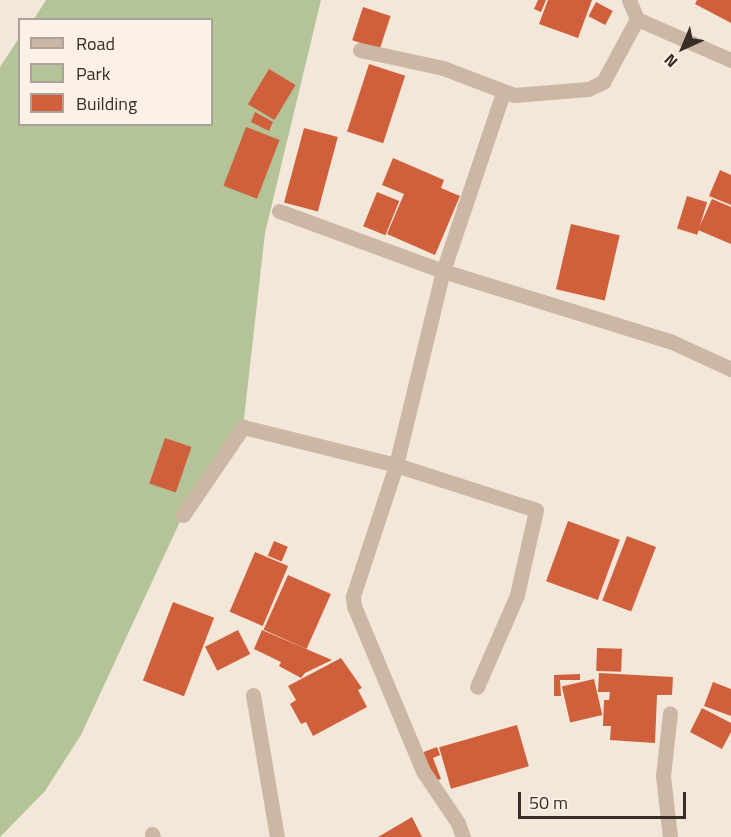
<!DOCTYPE html>
<html>
<head>
<meta charset="utf-8">
<style>
  body { margin:0 }
  #map { position:relative; width:731px; height:837px; overflow:hidden; background:#f3e7d9; font-family:"Titillium Web",sans-serif }
  div>[style] { position:absolute }
  [style*='--x'] { left:calc(var(--x)*1px); top:calc(var(--y)*1px); width:calc(var(--w)*1px); rotate:calc(var(--a)*1deg) }
  .green>* { inset:0; background:#b4c398 }
  .building>* { inset:0; background:#cf603b; transform-origin:0 0 }
  .street>* { height:15px; margin:-7.5px; padding:0 7.5px; transform-origin:7.5px; border-radius:7.5px; background:#ccb7a4 }
  span { translate:-50% -50%; white-space:nowrap; text-align:center; line-height:1.15; -webkit-text-stroke:5px #fbf1e6; paint-order:stroke }
  .legend { position:absolute; left:18px; top:18px; width:195px; height:108px; box-sizing:border-box; background:#fbf1e6; border:2px solid #ada299; margin:0; padding:8px 10px; list-style:none; font-size:18px; color:#372c26 }
  .legend li { display:flex; align-items:center; gap:12px; height:30px }
  .legend b { width:30px; border:2px solid #ada299 }
  .north { position:absolute; left:653px; top:18px; width:60px; height:60px; -webkit-text-stroke:4px #fbf1e6; paint-order:stroke; rotate:224deg; font-size:16px; font-weight:700; line-height:24px; text-align:center; color:#372c26 }
  .north::after { content:''; display:block; margin:auto; width:21px; height:27px; background:#372c26; clip-path:polygon(50% 0,100% 100%,50% 72%,0 100%) }
  .scale { position:absolute; left:518px; top:792px; width:168px; height:27px; box-sizing:border-box; border:3px solid #372c26; border-top:0; padding-left:8px; font-size:18px; line-height:21px; white-space:nowrap; color:#372c26; -webkit-text-stroke:4px #fbf1e6; paint-order:stroke }
</style>
</head>
<body>
<div id="map">
  <div class="green">
    <i style="clip-path:polygon(46px 0,321px 0,265px 233px,243px 427px,183px 515px,81px 735px,45px 791px,0 837px,0 67px,19px 38px,20px 124px,212px 124px,212px 20px,34px 19px)"></i>
  </div>
  <div class="building">
    <i style="clip-path:polygon(538px 0,546px 0,541px 12px,534px 9px)"></i>
    <i style="clip-path:polygon(548px 0,592px 0,578px 38px,539px 24px)"></i>
    <i style="clip-path:polygon(697px 0,731px 0,731px 23px,695px 4px)"></i>
    <i style="left:596px;top:2px;width:19px;height:16px;rotate:28deg"></i>
    <i style="left:363px;top:7px;width:29px;height:35px;rotate:18deg"></i>
    <i style="left:369px;top:64px;width:38px;height:71px;rotate:18deg"></i>
    <i style="left:269px;top:69px;width:31px;height:41px;rotate:31deg"></i>
    <i style="clip-path:polygon(255px 112px,273px 122px,269px 131px,251px 122px)"></i>
    <i style="left:246px;top:127px;width:36px;height:63px;rotate:21deg"></i>
    <i style="left:304px;top:128px;width:35px;height:77px;rotate:15deg"></i>
    <i style="clip-path:polygon(393px 158px,444px 180px,441px 188px,460px 196px,435px 255px,387px 234px,404px 194px,382px 185px)"></i>
    <i style="clip-path:polygon(720px 170px,731px 175px,731px 205px,709px 196px)"></i>
    <i style="left:377px;top:192px;width:24px;height:37px;rotate:22deg"></i>
    <i style="left:687px;top:196px;width:21px;height:34px;rotate:17deg"></i>
    <i style="clip-path:polygon(712px 199px,731px 207px,731px 244px,698px 230px)"></i>
    <i style="left:571px;top:224px;width:50px;height:67px;rotate:13deg"></i>
    <i style="left:165px;top:438px;width:28px;height:48px;rotate:19deg"></i>
    <i style="left:568px;top:521px;width:55px;height:64px;rotate:20deg"></i>
    <i style="left:627px;top:536px;width:31px;height:69px;rotate:21deg"></i>
    <i style="left:274px;top:541px;width:15px;height:16px;rotate:23deg"></i>
    <i style="left:255px;top:552px;width:36px;height:65px;rotate:23deg"></i>
    <i style="left:288px;top:575px;width:47px;height:60px;rotate:24deg"></i>
    <i style="left:173px;top:602px;width:44px;height:84px;rotate:21deg"></i>
    <i style="left:238px;top:630px;width:27px;height:37px;rotate:63deg"></i>
    <i style="clip-path:polygon(262px 630px,332px 660px,305px 673px,301px 678px,279px 666px,281px 662px,254px 649px)"></i>
    <i style="left:597px;top:648px;width:25px;height:23px;rotate:2deg"></i>
    <i style="clip-path:polygon(341px 658px,362px 688px,358px 690px,367px 707px,313px 736px,306px 722px,301px 724px,290px 704px,296px 700px,288px 686px)"></i>
    <i style="clip-path:polygon(599px 673px,673px 677px,672px 695px,657px 695px,655px 743px,610px 740px,611px 726px,603px 726px,604px 700px,609px 700px,610px 692px,598px 692px)"></i>
    <i style="clip-path:polygon(580px 674px,580px 680px,560px 680px,561px 696px,554px 696px,554px 675px)"></i>
    <i style="left:594px;top:679px;width:37px;height:33px;rotate:77deg"></i>
    <i style="clip-path:polygon(713px 682px,731px 689px,731px 716px,704px 706px)"></i>
    <i style="clip-path:polygon(702px 708px,731px 723px,731px 732px,722px 749px,690px 732px)"></i>
    <i style="left:517px;top:725px;width:43px;height:81px;rotate:74deg"></i>
    <i style="clip-path:polygon(437px 747px,440px 755px,433px 758px,441px 779px,432px 782px,421px 753px)"></i>
    <i style="clip-path:polygon(412px 817px,422px 837px,378px 837px)"></i>
  </div>
  <div class="street">
    <i style="--x:629;--y:0;--w:21;--a:67"></i>
    <i style="--x:637;--y:19;--w:103;--a:23.6"></i>
    <i style="--x:360;--y:50;--w:85;--a:12.2"></i>
    <i style="--x:443;--y:68;--w:76;--a:20.8"></i>
    <i style="--x:514;--y:95;--w:74;--a:-4.6"></i>
    <i style="--x:588;--y:89;--w:17;--a:-25"></i>
    <i style="--x:603;--y:82;--w:72;--a:-61.6"></i>
    <i style="--x:279;--y:211;--w:175;--a:20.1"></i>
    <i style="--x:443;--y:271;--w:240;--a:17.2"></i>
    <i style="--x:672;--y:342;--w:65;--a:24.6"></i>
    <i style="--x:183;--y:515;--w:107;--a:-55.7"></i>
    <i style="--x:243;--y:427;--w:158;--a:13.9"></i>
    <i style="--x:396;--y:465;--w:147;--a:17.8"></i>
    <i style="--x:536;--y:510;--w:87;--a:102.6"></i>
    <i style="--x:517;--y:595;--w:100;--a:113.5"></i>
    <i style="--x:253;--y:695;--w:144;--a:80.4"></i>
    <i style="--x:152;--y:834;--w:3;--a:72"></i>
    <i style="--x:463;--y:837;--w:15;--a:-110"></i>
    <i style="--x:458;--y:823;--w:63;--a:-123.9"></i>
    <i style="--x:423;--y:771;--w:179;--a:-112.7"></i>
    <i style="--x:354;--y:606;--w:10;--a:-96"></i>
    <i style="--x:353;--y:596;--w:138;--a:-71.8"></i>
    <i style="--x:396;--y:465;--w:200;--a:-76.4"></i>
    <i style="--x:443;--y:271;--w:188;--a:-71.4"></i>
    <i style="--x:670;--y:837;--w:61;--a:-96.5"></i>
    <i style="--x:663;--y:776;--w:63;--a:-83.7"></i>
  </div>
  <ul class="legend">
  <li><b style="height:8px;background:#ccb7a4"></b>Road</li>
  <li><b style="height:16px;background:#b4c398"></b>Park</li>
  <li><b style="height:16px;background:#cf603b"></b>Building</li>
  </ul>
  <div class="north">N</div>
  <div class="scale">50 m</div>
</div>
</body>
</html>
